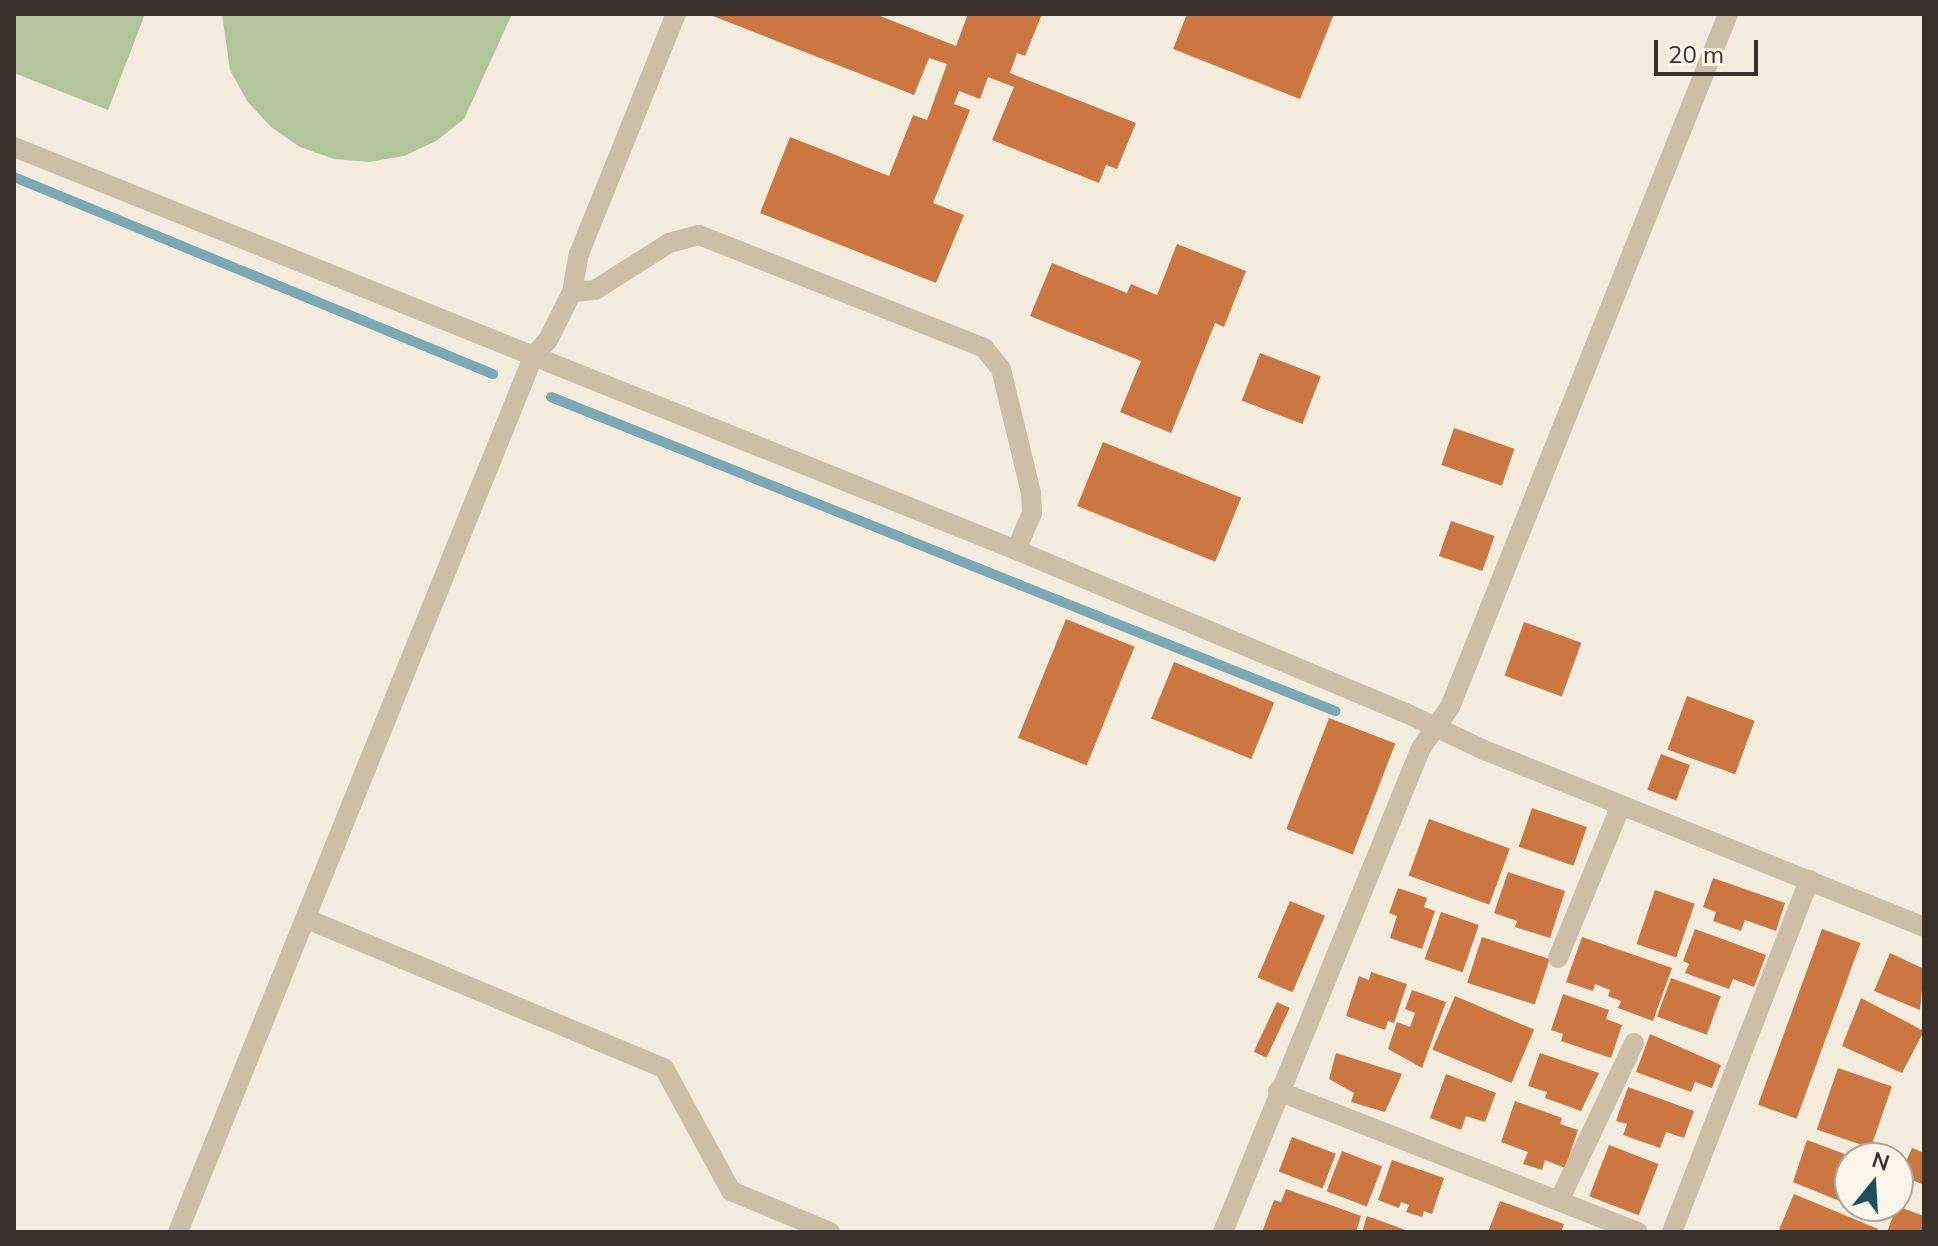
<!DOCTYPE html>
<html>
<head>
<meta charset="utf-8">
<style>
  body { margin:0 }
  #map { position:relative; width:1938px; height:1246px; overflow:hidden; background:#f4ecdd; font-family:Mulish,sans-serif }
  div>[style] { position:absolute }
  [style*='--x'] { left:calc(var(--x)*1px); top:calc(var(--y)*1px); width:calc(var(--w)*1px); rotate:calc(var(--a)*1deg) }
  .green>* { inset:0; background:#b1c49c }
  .stream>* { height:10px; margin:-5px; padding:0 5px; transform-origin:5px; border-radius:5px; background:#7aa9b3 }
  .building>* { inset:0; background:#cc7742; transform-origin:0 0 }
  .minor>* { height:20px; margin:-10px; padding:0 10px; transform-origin:10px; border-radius:10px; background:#cdbea8 }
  span { translate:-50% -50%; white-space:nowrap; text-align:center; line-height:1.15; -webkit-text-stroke:6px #fbf5ea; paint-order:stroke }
  .frame { position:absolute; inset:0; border:16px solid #393029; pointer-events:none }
  .north { position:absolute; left:1834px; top:1142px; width:80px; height:80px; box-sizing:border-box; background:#fbf5ea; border:2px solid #ada69d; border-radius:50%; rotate:18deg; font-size:22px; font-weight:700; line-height:32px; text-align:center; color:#393029 }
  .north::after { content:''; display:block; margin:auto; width:28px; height:36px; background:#1b505d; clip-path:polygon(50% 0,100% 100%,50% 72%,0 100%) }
  .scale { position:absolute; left:1654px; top:40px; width:104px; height:36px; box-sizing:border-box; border:4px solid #393029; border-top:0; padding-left:10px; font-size:24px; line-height:28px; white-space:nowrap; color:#393029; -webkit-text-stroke:6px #fbf5ea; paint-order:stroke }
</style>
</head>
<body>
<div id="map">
  <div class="green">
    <i style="clip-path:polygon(14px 14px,145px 14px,108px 110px,14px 73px)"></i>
    <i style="clip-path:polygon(222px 14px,512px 14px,464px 119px,436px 141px,404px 156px,369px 162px,334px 159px,300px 147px,271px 127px,247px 101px,230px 70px)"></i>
  </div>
  <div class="stream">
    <i style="--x:14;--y:177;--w:518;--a:22.36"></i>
    <i style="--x:551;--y:397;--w:845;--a:21.83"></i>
  </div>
  <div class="building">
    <i style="clip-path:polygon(708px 14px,875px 14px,956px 46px,968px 14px,1042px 14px,1025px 56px,1017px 53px,1010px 73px,1136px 123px,1117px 169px,1106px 165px,1099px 183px,992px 140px,1014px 87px,988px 77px,980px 99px,959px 91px,954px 104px,970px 110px,933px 203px,964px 215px,936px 283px,760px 213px,790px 137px,889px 176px,913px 115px,927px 120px,947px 64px,929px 58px,914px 95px)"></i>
    <i style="clip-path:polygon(1187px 14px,1334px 14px,1300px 99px,1173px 49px)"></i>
    <i style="clip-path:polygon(1177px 244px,1246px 271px,1224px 327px,1215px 323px,1171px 433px,1120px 412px,1141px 361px,1030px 316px,1052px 263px,1127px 293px,1131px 284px,1157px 295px)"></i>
    <i style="left:1260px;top:353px;width:65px;height:51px;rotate:21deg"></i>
    <i style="left:1454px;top:428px;width:64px;height:39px;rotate:19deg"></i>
    <i style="left:1103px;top:442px;width:149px;height:69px;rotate:22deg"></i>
    <i style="left:1451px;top:521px;width:46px;height:37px;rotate:19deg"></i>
    <i style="left:1066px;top:619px;width:74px;height:128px;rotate:22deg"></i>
    <i style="left:1524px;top:622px;width:61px;height:57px;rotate:20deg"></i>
    <i style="left:1174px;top:662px;width:108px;height:61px;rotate:22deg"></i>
    <i style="left:1687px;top:696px;width:72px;height:57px;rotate:20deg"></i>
    <i style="left:1329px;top:718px;width:71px;height:119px;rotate:21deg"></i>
    <i style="left:1661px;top:754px;width:31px;height:38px;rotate:21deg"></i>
    <i style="left:1532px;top:808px;width:58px;height:41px;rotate:19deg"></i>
    <i style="left:1429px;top:819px;width:86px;height:60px;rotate:20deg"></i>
    <i style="clip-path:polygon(1508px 872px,1565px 891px,1550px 938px,1515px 927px,1517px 921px,1494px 913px)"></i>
    <i style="clip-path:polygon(1713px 878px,1785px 903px,1776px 931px,1745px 920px,1741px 931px,1713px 921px,1716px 912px,1703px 907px)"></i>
    <i style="clip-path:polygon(1398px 888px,1427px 898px,1424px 907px,1435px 911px,1422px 949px,1390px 938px,1397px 916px,1389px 913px)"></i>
    <i style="left:1655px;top:890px;width:42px;height:57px;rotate:19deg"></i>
    <i style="left:1290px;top:901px;width:38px;height:83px;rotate:23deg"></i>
    <i style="left:1441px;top:912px;width:40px;height:50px;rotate:19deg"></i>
    <i style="clip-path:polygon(1695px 929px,1766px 955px,1754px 987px,1733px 979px,1729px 989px,1685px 973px,1689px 964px,1683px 961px)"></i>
    <i style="left:1822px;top:929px;width:41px;height:187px;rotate:20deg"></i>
    <i style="left:1482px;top:937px;width:71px;height:48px;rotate:18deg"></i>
    <i style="clip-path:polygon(1582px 937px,1672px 968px,1653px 1021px,1618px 1008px,1621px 1001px,1608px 996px,1610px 990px,1595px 984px,1593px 991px,1566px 982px)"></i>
    <i style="clip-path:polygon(1890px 953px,1924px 969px,1920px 1010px,1874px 991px)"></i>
    <i style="clip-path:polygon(1371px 972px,1407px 984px,1394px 1023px,1388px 1021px,1385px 1030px,1346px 1016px,1359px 976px,1369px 980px)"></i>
    <i style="left:1671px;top:978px;width:53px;height:41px;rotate:20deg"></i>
    <i style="clip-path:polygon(1412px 990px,1446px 1002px,1422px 1068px,1388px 1049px,1397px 1022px,1410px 1027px,1415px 1013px,1405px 1009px)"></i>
    <i style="clip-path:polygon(1563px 994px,1609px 1010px,1606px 1019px,1622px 1025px,1611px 1058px,1561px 1041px,1563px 1034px,1551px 1030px)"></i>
    <i style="left:1455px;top:996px;width:86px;height:58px;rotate:23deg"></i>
    <i style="clip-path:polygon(1861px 998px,1924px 1031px,1902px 1073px,1842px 1046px)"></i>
    <i style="left:1277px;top:1002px;width:14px;height:55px;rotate:25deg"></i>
    <i style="clip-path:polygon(1650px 1034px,1721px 1065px,1712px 1088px,1695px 1082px,1691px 1092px,1636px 1072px)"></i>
    <i style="clip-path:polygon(1336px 1053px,1402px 1074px,1385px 1112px,1351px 1102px,1354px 1093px,1329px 1079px)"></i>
    <i style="clip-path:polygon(1540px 1053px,1599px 1073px,1581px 1111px,1545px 1098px,1547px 1092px,1528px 1086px)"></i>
    <i style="left:1838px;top:1068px;width:57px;height:65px;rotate:19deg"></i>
    <i style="clip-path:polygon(1446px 1074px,1496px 1093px,1485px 1122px,1466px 1116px,1461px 1130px,1430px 1118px)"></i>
    <i style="clip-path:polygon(1628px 1087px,1694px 1111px,1684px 1138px,1666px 1132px,1660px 1148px,1623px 1135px,1627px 1124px,1616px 1121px)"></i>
    <i style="clip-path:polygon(1515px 1101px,1562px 1118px,1560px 1124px,1578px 1130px,1565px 1168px,1545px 1160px,1542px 1170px,1523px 1164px,1528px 1152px,1501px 1142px)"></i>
    <i style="left:1292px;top:1137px;width:47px;height:37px;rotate:21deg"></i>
    <i style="clip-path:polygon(1807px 1140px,1850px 1156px,1847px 1204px,1793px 1182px)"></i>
    <i style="left:1609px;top:1145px;width:53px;height:55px;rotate:21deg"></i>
    <i style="clip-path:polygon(1912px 1148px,1924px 1153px,1924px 1185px,1900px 1175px)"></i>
    <i style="left:1342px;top:1151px;width:43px;height:43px;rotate:21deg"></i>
    <i style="clip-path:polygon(1392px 1160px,1444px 1178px,1432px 1214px,1424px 1211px,1422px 1217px,1406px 1212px,1409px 1205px,1401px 1202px,1399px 1208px,1378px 1200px)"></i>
    <i style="clip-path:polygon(1286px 1189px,1361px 1216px,1356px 1232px,1262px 1232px,1274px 1200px,1281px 1202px)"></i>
    <i style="clip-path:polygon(1794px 1194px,1878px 1229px,1877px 1232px,1778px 1232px)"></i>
    <i style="clip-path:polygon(1500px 1201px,1564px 1224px,1561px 1232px,1488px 1232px)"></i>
    <i style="clip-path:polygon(1897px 1206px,1924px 1216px,1924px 1232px,1887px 1232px)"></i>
    <i style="clip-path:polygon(1367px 1216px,1411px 1232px,1362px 1232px)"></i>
  </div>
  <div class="minor">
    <i style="--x:14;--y:147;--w:1080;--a:21.91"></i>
    <i style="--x:1016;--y:550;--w:423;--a:22.7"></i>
    <i style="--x:1406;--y:713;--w:86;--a:25.4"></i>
    <i style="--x:1484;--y:750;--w:474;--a:21.9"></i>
    <i style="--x:572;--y:292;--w:23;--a:-5"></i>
    <i style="--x:595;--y:290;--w:88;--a:-32.4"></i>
    <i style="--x:669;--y:243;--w:31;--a:-15"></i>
    <i style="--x:699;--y:235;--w:307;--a:21.6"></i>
    <i style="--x:984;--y:348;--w:27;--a:51"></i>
    <i style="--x:1001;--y:369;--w:128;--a:76.4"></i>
    <i style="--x:1031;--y:493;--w:20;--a:87"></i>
    <i style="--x:1032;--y:513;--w:40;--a:113.4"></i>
    <i style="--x:307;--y:919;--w:387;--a:22.7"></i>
    <i style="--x:664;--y:1068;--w:140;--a:61.4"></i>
    <i style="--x:731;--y:1191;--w:107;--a:22.5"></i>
    <i style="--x:1558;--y:958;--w:165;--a:-67.6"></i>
    <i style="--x:1278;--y:1091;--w:386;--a:21.4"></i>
    <i style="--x:1559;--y:1201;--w:175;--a:-64.6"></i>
    <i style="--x:178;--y:1232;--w:947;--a:-67.91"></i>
    <i style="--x:534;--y:355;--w:21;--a:-47"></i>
    <i style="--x:548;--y:340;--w:54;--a:-63.4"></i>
    <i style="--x:572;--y:292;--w:39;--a:-80"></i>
    <i style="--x:579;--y:254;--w:259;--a:-68"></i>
    <i style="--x:1223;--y:1232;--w:523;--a:-67.75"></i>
    <i style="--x:1421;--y:748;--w:50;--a:-54.7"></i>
    <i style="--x:1450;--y:707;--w:747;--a:-68.14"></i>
    <i style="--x:1672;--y:1232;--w:378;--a:-68.7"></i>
  </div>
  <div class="frame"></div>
  <div class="north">N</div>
  <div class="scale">20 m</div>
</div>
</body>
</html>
